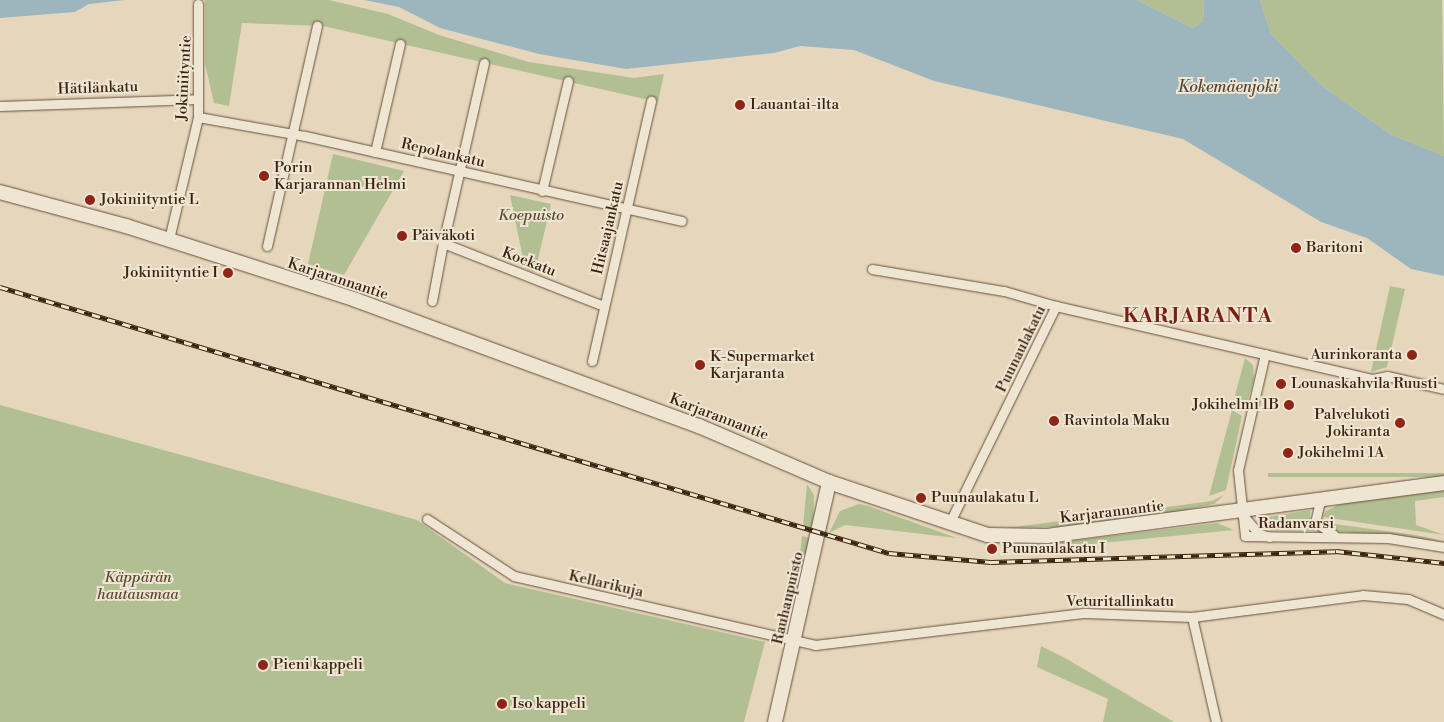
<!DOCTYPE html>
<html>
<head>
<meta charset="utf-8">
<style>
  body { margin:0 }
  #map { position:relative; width:1444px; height:722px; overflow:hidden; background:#e6d7bc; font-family:"Libre Bodoni",serif }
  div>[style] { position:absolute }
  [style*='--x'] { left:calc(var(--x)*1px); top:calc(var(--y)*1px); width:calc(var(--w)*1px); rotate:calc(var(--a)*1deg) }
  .green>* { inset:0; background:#b2bf93; transform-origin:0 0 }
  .water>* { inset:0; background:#9db6bd }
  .roads { filter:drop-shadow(0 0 1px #665039) drop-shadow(0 0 1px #665039) }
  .minor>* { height:9px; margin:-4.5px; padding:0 4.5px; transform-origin:4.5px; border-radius:4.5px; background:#efe5d3 }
  .secondary>* { height:14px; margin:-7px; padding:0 7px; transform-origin:7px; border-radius:7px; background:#efe5d3 }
  .rail>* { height:4.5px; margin-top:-2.25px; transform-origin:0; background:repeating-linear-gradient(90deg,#efe5d3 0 8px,#3c230d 0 16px); box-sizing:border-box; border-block:1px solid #3c230d }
  .dots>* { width:14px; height:14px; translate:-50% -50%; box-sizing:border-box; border:2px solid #efe5d3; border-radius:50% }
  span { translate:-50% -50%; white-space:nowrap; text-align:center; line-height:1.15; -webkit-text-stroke:4px #efe5d3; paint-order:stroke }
  .street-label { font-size:15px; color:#3c230d }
  .poi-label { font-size:15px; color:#3c230d }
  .left { translate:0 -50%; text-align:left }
  .right { translate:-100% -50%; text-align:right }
  .park-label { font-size:15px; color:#5a4a2e; font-style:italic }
  .water-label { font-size:16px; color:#544839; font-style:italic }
  .district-label { font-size:20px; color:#7a1f14; font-weight:700; letter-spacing:1px }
</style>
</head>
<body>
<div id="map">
  <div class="green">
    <i style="clip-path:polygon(205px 0,329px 0,388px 14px,439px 35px,529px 62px,634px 78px,664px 74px,658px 102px,323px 26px,242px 23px,229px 106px,214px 103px,205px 64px)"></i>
    <i style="clip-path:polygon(1137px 0,1204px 0,1203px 21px,1193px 28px)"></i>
    <i style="clip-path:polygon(1260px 0,1442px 0,1444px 156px,1392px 135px,1322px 86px,1271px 34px)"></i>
    <i style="clip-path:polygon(333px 154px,404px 171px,344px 275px,308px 264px)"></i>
    <i style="clip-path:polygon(510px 195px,551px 204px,535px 272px,525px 268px)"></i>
    <i style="clip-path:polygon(1390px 286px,1405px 289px,1387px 367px,1371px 372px)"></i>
    <i style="clip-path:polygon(1245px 358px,1253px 365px,1254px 379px,1247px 402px,1234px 399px)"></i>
    <i style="clip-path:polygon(0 405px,417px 520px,505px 583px,765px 642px,744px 722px,0 722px)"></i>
    <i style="clip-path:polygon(1232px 410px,1242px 416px,1226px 490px,1209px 496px)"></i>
    <i style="left:1444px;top:473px;width:4px;height:176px;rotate:90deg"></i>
    <i style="clip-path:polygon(807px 484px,814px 495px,813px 530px,803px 527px)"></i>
    <i style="clip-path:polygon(1444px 489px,1444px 497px,1415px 501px,1416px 525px,1444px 535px,1323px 517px,1326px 511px,1344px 502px)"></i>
    <i style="clip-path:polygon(1224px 495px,1214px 504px,1162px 515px,1059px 527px,1007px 528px,1212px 501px)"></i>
    <i style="clip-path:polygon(859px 504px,868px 506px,957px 538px,845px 525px,829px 533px,840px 511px)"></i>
    <i style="clip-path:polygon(1310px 510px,1310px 520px,1270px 523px,1269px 517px)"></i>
    <i style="clip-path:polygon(1320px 522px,1415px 535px,1444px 541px,1333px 531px)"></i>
    <i style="clip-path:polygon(1217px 523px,1234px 530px,1030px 550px,1003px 549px)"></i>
    <i style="clip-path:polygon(1312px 524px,1315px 531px,1263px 530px)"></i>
    <i style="clip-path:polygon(802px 536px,812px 539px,800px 589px,796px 589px)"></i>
    <i style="clip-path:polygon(1041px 646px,1065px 658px,1174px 722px,1103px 722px,1108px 699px,1037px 667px)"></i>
  </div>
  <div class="water">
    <i style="clip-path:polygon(0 0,125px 0,89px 4px,75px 12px,0 18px)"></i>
    <i style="clip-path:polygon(364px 0,1137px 0,1193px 28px,1203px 21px,1204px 0,1260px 0,1271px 34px,1322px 86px,1392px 135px,1444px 156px,1444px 276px,1411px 269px,1367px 238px,1321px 222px,1183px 139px,934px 81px,854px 50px,800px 46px,774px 53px,626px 69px,539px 54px,440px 28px,399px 7px)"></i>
  </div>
  <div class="roads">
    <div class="minor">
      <i style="--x:484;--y:63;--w:185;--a:102.8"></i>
      <i style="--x:443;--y:243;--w:173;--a:21.4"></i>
      <i style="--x:0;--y:106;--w:197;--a:-2"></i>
      <i style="--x:198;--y:117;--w:109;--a:10.1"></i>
      <i style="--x:305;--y:136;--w:386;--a:12.7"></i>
      <i style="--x:375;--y:152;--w:111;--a:-77"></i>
      <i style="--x:542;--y:191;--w:113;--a:-76.7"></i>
      <i style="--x:169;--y:239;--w:125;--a:-76.6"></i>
      <i style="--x:198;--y:117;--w:113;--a:-90"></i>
      <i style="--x:267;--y:246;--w:226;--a:-77.2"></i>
      <i style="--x:872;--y:269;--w:134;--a:9.5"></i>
      <i style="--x:1004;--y:291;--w:54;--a:16.1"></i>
      <i style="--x:432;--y:301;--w:59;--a:-79.3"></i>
      <i style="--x:1265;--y:354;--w:119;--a:103.1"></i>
      <i style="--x:1238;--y:470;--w:66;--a:83.9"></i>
      <i style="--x:1245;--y:536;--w:143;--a:0.8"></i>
      <i style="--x:1388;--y:538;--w:57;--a:9.1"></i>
      <i style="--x:592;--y:361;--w:267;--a:-77.2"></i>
      <i style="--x:1320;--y:501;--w:22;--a:103"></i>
      <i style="--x:1315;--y:522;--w:23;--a:34"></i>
      <i style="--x:1240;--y:512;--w:28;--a:49"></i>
      <i style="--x:1258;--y:533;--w:12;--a:20"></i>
      <i style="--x:427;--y:519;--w:104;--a:33.2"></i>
      <i style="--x:514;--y:576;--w:309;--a:12.9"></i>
      <i style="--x:815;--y:645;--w:272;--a:-6.8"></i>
      <i style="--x:1085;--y:613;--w:107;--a:2.1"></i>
      <i style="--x:1192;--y:617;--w:172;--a:-7.3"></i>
      <i style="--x:1363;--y:595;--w:45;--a:5.1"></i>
      <i style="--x:1408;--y:599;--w:39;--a:23"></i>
      <i style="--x:949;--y:524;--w:243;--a:-63.9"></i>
      <i style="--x:1056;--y:306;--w:324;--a:13"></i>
      <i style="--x:1372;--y:379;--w:15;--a:-11"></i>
      <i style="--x:1387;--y:376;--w:58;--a:12.8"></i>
      <i style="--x:1192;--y:617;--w:108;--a:77.1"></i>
    </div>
    <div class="secondary">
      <i style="--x:0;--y:192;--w:131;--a:15.1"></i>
      <i style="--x:126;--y:226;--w:242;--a:17.8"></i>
      <i style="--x:356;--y:300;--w:365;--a:20.2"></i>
      <i style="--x:699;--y:426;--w:142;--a:23.3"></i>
      <i style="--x:829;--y:482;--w:167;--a:18.5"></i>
      <i style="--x:987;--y:535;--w:60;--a:1"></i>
      <i style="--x:1047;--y:536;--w:401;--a:-7.6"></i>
      <i style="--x:775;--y:722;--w:246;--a:-77.3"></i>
    </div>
  </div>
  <div class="rail">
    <i style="--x:0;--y:287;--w:928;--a:16.66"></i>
    <i style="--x:889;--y:553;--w:102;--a:5"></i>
    <i style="--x:991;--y:562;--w:345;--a:-1.8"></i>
    <i style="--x:1336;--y:551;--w:109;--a:6.3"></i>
  </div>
  <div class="dots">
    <i style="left:740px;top:105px;background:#8f2418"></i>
    <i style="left:264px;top:176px;background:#8f2418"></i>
    <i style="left:90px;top:200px;background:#8f2418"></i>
    <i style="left:402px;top:236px;background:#8f2418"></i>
    <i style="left:1296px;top:248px;background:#8f2418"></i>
    <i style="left:228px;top:273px;background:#8f2418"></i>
    <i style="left:1412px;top:355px;background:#8f2418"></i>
    <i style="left:700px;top:365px;background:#8f2418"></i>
    <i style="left:1281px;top:384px;background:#8f2418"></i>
    <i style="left:1289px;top:405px;background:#8f2418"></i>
    <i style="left:1054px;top:421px;background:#8f2418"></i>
    <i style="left:1400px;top:423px;background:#8f2418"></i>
    <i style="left:1288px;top:453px;background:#8f2418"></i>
    <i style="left:921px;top:498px;background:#8f2418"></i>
    <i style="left:992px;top:549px;background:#8f2418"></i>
    <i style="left:263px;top:665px;background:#8f2418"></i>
    <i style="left:502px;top:704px;background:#8f2418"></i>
  </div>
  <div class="street-label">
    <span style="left:184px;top:78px;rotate:-87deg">Jokiniityntie</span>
    <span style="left:98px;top:88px;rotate:-2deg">Hätilänkatu</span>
    <span style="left:443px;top:153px;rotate:13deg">Repolankatu</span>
    <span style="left:608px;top:228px;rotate:-77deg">Hitsaajankatu</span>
    <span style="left:529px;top:262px;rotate:21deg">Koekatu</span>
    <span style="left:338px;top:279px;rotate:18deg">Karjarannantie</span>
    <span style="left:1021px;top:349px;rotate:-64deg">Puunaulakatu</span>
    <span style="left:719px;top:417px;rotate:21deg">Karjarannantie</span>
    <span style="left:1112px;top:512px;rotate:-7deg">Karjarannantie</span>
    <span style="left:1296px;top:524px">Radanvarsi</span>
    <span style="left:606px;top:584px;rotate:13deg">Kellarikuja</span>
    <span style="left:788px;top:598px;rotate:-77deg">Rauhanpuisto</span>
    <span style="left:1120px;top:602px">Veturitallinkatu</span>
  </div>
  <div class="poi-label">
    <span class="left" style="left:750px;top:105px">Lauantai-ilta</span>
    <span class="left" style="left:274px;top:176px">Porin<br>Karjarannan Helmi</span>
    <span class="left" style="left:100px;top:200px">Jokiniityntie L</span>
    <span class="left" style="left:412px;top:236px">Päiväkoti</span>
    <span class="left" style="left:1306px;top:248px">Baritoni</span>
    <span class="right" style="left:218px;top:273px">Jokiniityntie I</span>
    <span class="right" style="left:1402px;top:355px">Aurinkoranta</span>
    <span class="left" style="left:710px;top:365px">K-Supermarket<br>Karjaranta</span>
    <span class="left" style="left:1291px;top:384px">Lounaskahvila Ruusti</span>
    <span class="right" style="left:1279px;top:405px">Jokihelmi 1B</span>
    <span class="right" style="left:1390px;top:423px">Palvelukoti<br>Jokiranta</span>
    <span class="left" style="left:1064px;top:421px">Ravintola Maku</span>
    <span class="left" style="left:1298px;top:453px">Jokihelmi 1A</span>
    <span class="left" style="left:931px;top:498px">Puunaulakatu L</span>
    <span class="left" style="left:1002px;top:549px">Puunaulakatu I</span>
    <span class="left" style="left:273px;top:665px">Pieni kappeli</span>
    <span class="left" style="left:512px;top:704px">Iso kappeli</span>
  </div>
  <div class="park-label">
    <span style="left:531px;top:216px">Koepuisto</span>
    <span style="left:138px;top:586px">Käppärän<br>hautausmaa</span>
  </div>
  <div class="water-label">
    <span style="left:1228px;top:87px">Kokemäenjoki</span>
  </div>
  <div class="district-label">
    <span style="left:1198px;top:316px">KARJARANTA</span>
  </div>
</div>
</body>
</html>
